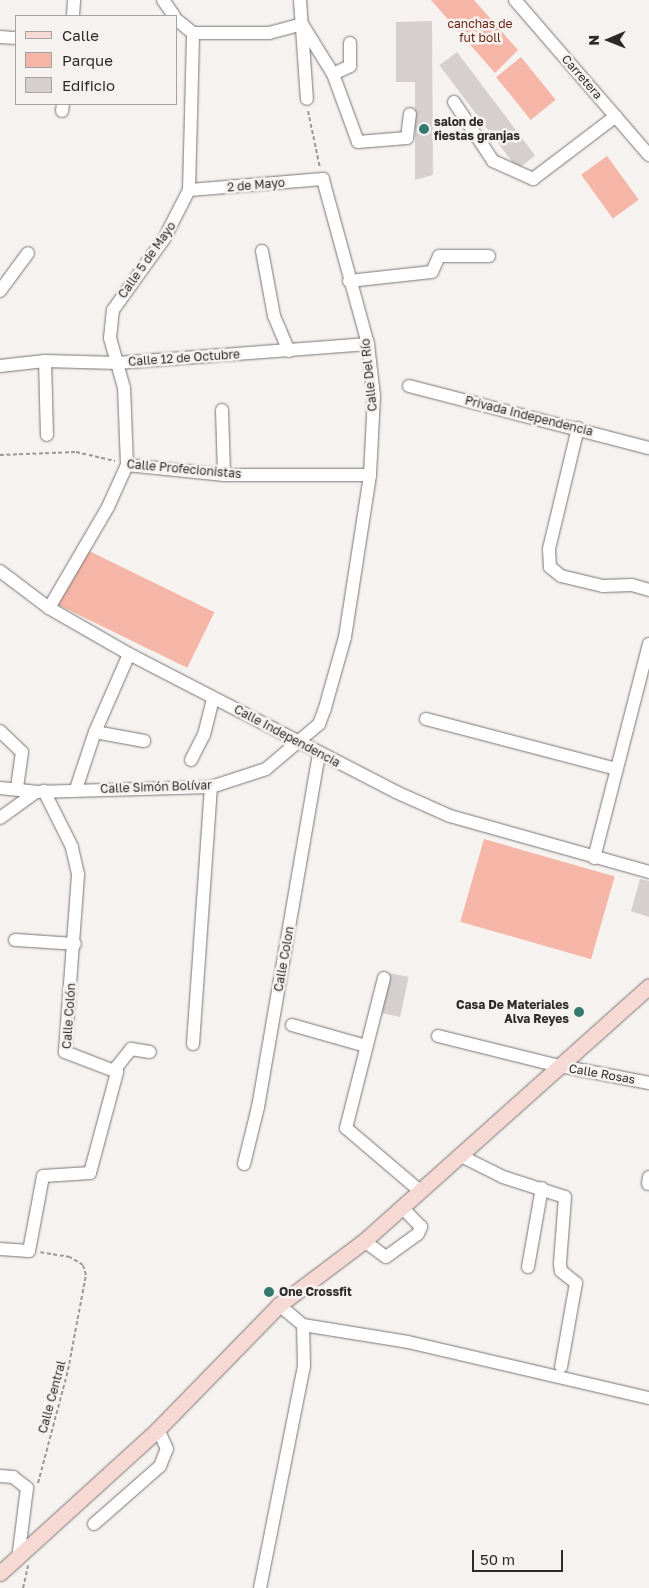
<!DOCTYPE html>
<html>
<head>
<meta charset="utf-8">
<style>
  body { margin:0 }
  #map { position:relative; width:649px; height:1588px; overflow:hidden; background:#f6f2f0; font-family:"Golos Text",sans-serif }
  div>[style] { position:absolute }
  [style*='--x'] { left:calc(var(--x)*1px); top:calc(var(--y)*1px); width:calc(var(--w)*1px); rotate:calc(var(--a)*1deg) }
  .green>* { inset:0; background:#f5b6a7; transform-origin:0 0 }
  .building>* { inset:0; background:#d5d0cf; transform-origin:0 0 }
  .path>* { height:2px; margin-top:-1px; transform-origin:0; background:repeating-linear-gradient(90deg,#9b9896 0 4px,transparent 0 6.5px) }
  .roads { filter:drop-shadow(0 0 1px #797574) drop-shadow(0 0 1px #797574) }
  .minor>* { height:12px; margin:-6px; padding:0 6px; transform-origin:6px; border-radius:6px; background:#fff }
  .major>* { height:15px; margin:-7.5px; padding:0 7.5px; transform-origin:7.5px; border-radius:7.5px; background:#f7d9d3 }
  .dots>* { width:14px; height:14px; translate:-50% -50%; box-sizing:border-box; border:2px solid #f6f2f0; border-radius:50% }
  span { translate:-50% -50%; white-space:nowrap; text-align:center; line-height:1.15; -webkit-text-stroke:5px #f6f2f0; paint-order:stroke }
  .park-label { font-size:12px; color:#661d0d }
  .street-label { font-size:12px; color:#2d2b2a }
  .poi-label { font-size:12px; color:#2d2b2a; font-weight:700 }
  .left { translate:0 -50%; text-align:left }
  .right { translate:-100% -50%; text-align:right }
  .legend { position:absolute; left:15px; top:15px; width:162px; height:90px; box-sizing:border-box; background:#f6f2f0; border:1px solid #a6a2a1; margin:0; padding:6px 9px; list-style:none; font-size:15px; color:#2d2b2a }
  .legend li { display:flex; align-items:center; gap:10px; height:25px }
  .legend b { width:25px; border:1px solid #a6a2a1 }
  .north { position:absolute; left:584px; top:15px; width:50px; height:50px; -webkit-text-stroke:4px #f6f2f0; paint-order:stroke; rotate:269deg; font-size:14px; font-weight:700; line-height:20px; text-align:center; color:#2d2b2a }
  .north::after { content:''; display:block; margin:auto; width:18px; height:22px; background:#2d2b2a; clip-path:polygon(50% 0,100% 100%,50% 72%,0 100%) }
  .scale { position:absolute; left:472px; top:1550px; width:91px; height:22px; box-sizing:border-box; border:2px solid #2d2b2a; border-top:0; padding-left:6px; font-size:15px; line-height:18px; white-space:nowrap; color:#2d2b2a; -webkit-text-stroke:4px #f6f2f0; paint-order:stroke }
</style>
</head>
<body>
<div id="map">
  <div class="green">
    <i style="clip-path:polygon(431px 0,474px 0,518px 50px,495px 73px)"></i>
    <i style="left:521px;top:57px;width:55px;height:32px;rotate:51deg"></i>
    <i style="left:607px;top:156px;width:54px;height:32px;rotate:54deg"></i>
    <i style="left:85px;top:549px;width:144px;height:62px;rotate:26deg"></i>
    <i style="left:484px;top:839px;width:136px;height:86px;rotate:16deg"></i>
  </div>
  <div class="building">
    <i style="clip-path:polygon(432px 21px,433px 175px,415px 180px,415px 82px,396px 82px,396px 22px)"></i>
    <i style="left:457px;top:52px;width:130px;height:22px;rotate:53deg"></i>
    <i style="clip-path:polygon(640px 879px,649px 881px,649px 917px,631px 911px)"></i>
    <i style="left:390px;top:973px;width:19px;height:41px;rotate:12deg"></i>
  </div>
  <div class="path">
    <i style="--x:308;--y:111;--w:58;--a:78.1"></i>
    <i style="--x:0;--y:455;--w:76;--a:-2.3"></i>
    <i style="--x:76;--y:452;--w:40;--a:13"></i>
    <i style="--x:38;--y:1483;--w:117;--a:-75.1"></i>
    <i style="--x:68;--y:1370;--w:97;--a:-79.3"></i>
    <i style="--x:86;--y:1275;--w:10;--a:-107"></i>
    <i style="--x:83;--y:1265;--w:15;--a:-148"></i>
    <i style="--x:70;--y:1257;--w:30;--a:-171"></i>
    <i style="--x:23;--y:1588;--w:23;--a:-77"></i>
  </div>
  <div class="roads">
    <div class="minor">
      <i style="--x:163;--y:0;--w:19;--a:55"></i>
      <i style="--x:300;--y:0;--w:99;--a:86"></i>
      <i style="--x:515;--y:0;--w:205;--a:49.2"></i>
      <i style="--x:73;--y:16;--w:16;--a:-86"></i>
      <i style="--x:193;--y:33;--w:76;--a:0"></i>
      <i style="--x:269;--y:33;--w:34;--a:-15"></i>
      <i style="--x:302;--y:24;--w:59;--a:58.2"></i>
      <i style="--x:333;--y:74;--w:72;--a:69.8"></i>
      <i style="--x:358;--y:142;--w:49;--a:-4.7"></i>
      <i style="--x:407;--y:138;--w:24;--a:-83"></i>
      <i style="--x:0;--y:37;--w:16;--a:4"></i>
      <i style="--x:333;--y:74;--w:19;--a:-25"></i>
      <i style="--x:350;--y:66;--w:23;--a:-90"></i>
      <i style="--x:454;--y:102;--w:71;--a:56.5"></i>
      <i style="--x:493;--y:161;--w:44;--a:24.2"></i>
      <i style="--x:533;--y:179;--w:104;--a:-37.2"></i>
      <i style="--x:62;--y:111;--w:7;--a:-82"></i>
      <i style="--x:262;--y:251;--w:66;--a:79.5"></i>
      <i style="--x:274;--y:316;--w:38;--a:67"></i>
      <i style="--x:349;--y:281;--w:83;--a:-6.2"></i>
      <i style="--x:432;--y:272;--w:17;--a:-66"></i>
      <i style="--x:439;--y:256;--w:50;--a:0"></i>
      <i style="--x:0;--y:291;--w:47;--a:-53.6"></i>
      <i style="--x:45;--y:361;--w:74;--a:88.5"></i>
      <i style="--x:0;--y:366;--w:45;--a:-6.3"></i>
      <i style="--x:45;--y:361;--w:72;--a:1.6"></i>
      <i style="--x:117;--y:363;--w:252;--a:-4.3"></i>
      <i style="--x:409;--y:386;--w:248;--a:14.5"></i>
      <i style="--x:222;--y:410;--w:65;--a:88.2"></i>
      <i style="--x:578;--y:428;--w:124;--a:103.5"></i>
      <i style="--x:549;--y:549;--w:18;--a:87"></i>
      <i style="--x:550;--y:567;--w:14;--a:39"></i>
      <i style="--x:561;--y:576;--w:43;--a:13.4"></i>
      <i style="--x:603;--y:586;--w:29;--a:-2"></i>
      <i style="--x:632;--y:585;--w:18;--a:16"></i>
      <i style="--x:127;--y:465;--w:98;--a:5.9"></i>
      <i style="--x:224;--y:475;--w:146;--a:0"></i>
      <i style="--x:0;--y:571;--w:61;--a:37.1"></i>
      <i style="--x:49;--y:608;--w:92;--a:29.9"></i>
      <i style="--x:129;--y:654;--w:301;--a:27.3"></i>
      <i style="--x:396;--y:792;--w:59;--a:24"></i>
      <i style="--x:450;--y:816;--w:207;--a:15.7"></i>
      <i style="--x:49;--y:608;--w:117;--a:-59.7"></i>
      <i style="--x:108;--y:507;--w:46;--a:-65.7"></i>
      <i style="--x:127;--y:465;--w:77;--a:-92.2"></i>
      <i style="--x:124;--y:388;--w:52;--a:-105.6"></i>
      <i style="--x:110;--y:338;--w:28;--a:-84"></i>
      <i style="--x:113;--y:310;--w:87;--a:-54.3"></i>
      <i style="--x:164;--y:239;--w:55;--a:-63"></i>
      <i style="--x:189;--y:190;--w:157;--a:-88.5"></i>
      <i style="--x:193;--y:33;--w:22;--a:-141"></i>
      <i style="--x:426;--y:719;--w:196;--a:14.7"></i>
      <i style="--x:0;--y:731;--w:30;--a:44"></i>
      <i style="--x:22;--y:752;--w:37;--a:98"></i>
      <i style="--x:95;--y:732;--w:50;--a:10.4"></i>
      <i style="--x:191;--y:760;--w:28;--a:-63"></i>
      <i style="--x:204;--y:735;--w:38;--a:-76"></i>
      <i style="--x:0;--y:788;--w:36;--a:6"></i>
      <i style="--x:36;--y:792;--w:175;--a:-1.6"></i>
      <i style="--x:211;--y:787;--w:58;--a:-18.1"></i>
      <i style="--x:266;--y:769;--w:70;--a:-40.3"></i>
      <i style="--x:319;--y:724;--w:17;--a:-69"></i>
      <i style="--x:325;--y:708;--w:74;--a:-74.3"></i>
      <i style="--x:345;--y:637;--w:164;--a:-81.2"></i>
      <i style="--x:370;--y:475;--w:79;--a:-87.1"></i>
      <i style="--x:374;--y:396;--w:52;--a:-96.6"></i>
      <i style="--x:368;--y:344;--w:171;--a:-105.3"></i>
      <i style="--x:323;--y:179;--w:134;--a:175.3"></i>
      <i style="--x:76;--y:789;--w:60;--a:-71.6"></i>
      <i style="--x:95;--y:732;--w:85;--a:-66.4"></i>
      <i style="--x:0;--y:818;--w:44;--a:-35.8"></i>
      <i style="--x:594;--y:858;--w:221;--a:-75.6"></i>
      <i style="--x:15;--y:940;--w:60;--a:3.8"></i>
      <i style="--x:384;--y:978;--w:155;--a:104.2"></i>
      <i style="--x:346;--y:1128;--w:97;--a:40.4"></i>
      <i style="--x:292;--y:1025;--w:77;--a:15.8"></i>
      <i style="--x:438;--y:1036;--w:121;--a:13.9"></i>
      <i style="--x:555;--y:1065;--w:96;--a:10.8"></i>
      <i style="--x:193;--y:1044;--w:258;--a:-86"></i>
      <i style="--x:115;--y:1069;--w:26;--a:-51"></i>
      <i style="--x:131;--y:1049;--w:19;--a:9"></i>
      <i style="--x:459;--y:1155;--w:49;--a:26.6"></i>
      <i style="--x:503;--y:1177;--w:65;--a:17.9"></i>
      <i style="--x:565;--y:1197;--w:67;--a:94.3"></i>
      <i style="--x:560;--y:1264;--w:7;--a:82"></i>
      <i style="--x:561;--y:1271;--w:19;--a:39"></i>
      <i style="--x:576;--y:1283;--w:85;--a:100.1"></i>
      <i style="--x:244;--y:1164;--w:59;--a:-76.2"></i>
      <i style="--x:258;--y:1107;--w:358;--a:-80.2"></i>
      <i style="--x:648;--y:1184;--w:7;--a:-82"></i>
      <i style="--x:364;--y:1241;--w:27;--a:36"></i>
      <i style="--x:386;--y:1257;--w:39;--a:-36"></i>
      <i style="--x:418;--y:1234;--w:8;--a:-67"></i>
      <i style="--x:421;--y:1227;--w:28;--a:-134"></i>
      <i style="--x:0;--y:1249;--w:29;--a:4"></i>
      <i style="--x:29;--y:1251;--w:76;--a:-79.4"></i>
      <i style="--x:43;--y:1176;--w:47;--a:-3.7"></i>
      <i style="--x:90;--y:1173;--w:105;--a:-75"></i>
      <i style="--x:117;--y:1072;--w:56;--a:-159"></i>
      <i style="--x:65;--y:1052;--w:178;--a:-85.8"></i>
      <i style="--x:78;--y:874;--w:28;--a:-103"></i>
      <i style="--x:72;--y:847;--w:63;--a:-116.6"></i>
      <i style="--x:528;--y:1267;--w:80;--a:-80"></i>
      <i style="--x:303;--y:1325;--w:106;--a:9.2"></i>
      <i style="--x:408;--y:1342;--w:247;--a:13.1"></i>
      <i style="--x:0;--y:1476;--w:13;--a:4"></i>
      <i style="--x:13;--y:1477;--w:18;--a:38"></i>
      <i style="--x:27;--y:1488;--w:72;--a:97.2"></i>
      <i style="--x:94;--y:1524;--w:88;--a:-41.3"></i>
      <i style="--x:160;--y:1466;--w:18;--a:-68"></i>
      <i style="--x:167;--y:1449;--w:22;--a:-114"></i>
      <i style="--x:260;--y:1588;--w:226;--a:-78.8"></i>
      <i style="--x:304;--y:1366;--w:41;--a:-91.4"></i>
      <i style="--x:303;--y:1325;--w:31;--a:-140"></i>
    </div>
    <div class="major">
      <i style="--x:0;--y:1573;--w:214;--a:-42.3"></i>
      <i style="--x:158;--y:1429;--w:173;--a:-45.7"></i>
      <i style="--x:279;--y:1305;--w:106;--a:-37"></i>
      <i style="--x:364;--y:1241;--w:382;--a:-41.8"></i>
    </div>
  </div>
  <div class="dots">
    <i style="left:424px;top:129px;background:#347a71"></i>
    <i style="left:579px;top:1012px;background:#347a71"></i>
    <i style="left:269px;top:1292px;background:#347a71"></i>
  </div>
  <div class="park-label">
    <span style="left:480px;top:31px">canchas de<br>fut boll</span>
  </div>
  <div class="street-label">
    <span style="left:582px;top:77px;rotate:49deg">Carretera</span>
    <span style="left:256px;top:185px;rotate:-5deg">2 de Mayo</span>
    <span style="left:147px;top:260px;rotate:-55deg">Calle 5 de Mayo</span>
    <span style="left:184px;top:358px;rotate:-4deg">Calle 12 de Octubre</span>
    <span style="left:369px;top:375px;rotate:-96deg">Calle Del Río</span>
    <span style="left:529px;top:416px;rotate:14deg">Privada Independencia</span>
    <span style="left:184px;top:469px;rotate:5deg">Calle Profecionistas</span>
    <span style="left:287px;top:736px;rotate:28deg">Calle Independencia</span>
    <span style="left:156px;top:787px;rotate:-2deg">Calle Simón Bolívar</span>
    <span style="left:284px;top:959px;rotate:-80deg">Calle Colon</span>
    <span style="left:69px;top:1016px;rotate:-86deg">Calle Colón</span>
    <span style="left:602px;top:1074px;rotate:10deg">Calle Rosas</span>
    <span style="left:52px;top:1397px;rotate:-75deg">Calle Central</span>
  </div>
  <div class="poi-label">
    <span class="left" style="left:434px;top:129px">salon de<br>fiestas granjas</span>
    <span class="right" style="left:569px;top:1012px">Casa De Materiales<br>Alva Reyes</span>
    <span class="left" style="left:279px;top:1292px">One Crossfit</span>
  </div>
  <ul class="legend">
  <li><b style="height:6px;background:#f7d9d3"></b>Calle</li>
  <li><b style="height:14px;background:#f5b6a7"></b>Parque</li>
  <li><b style="height:14px;background:#d5d0cf"></b>Edificio</li>
  </ul>
  <div class="north">N</div>
  <div class="scale">50 m</div>
</div>
</body>
</html>
